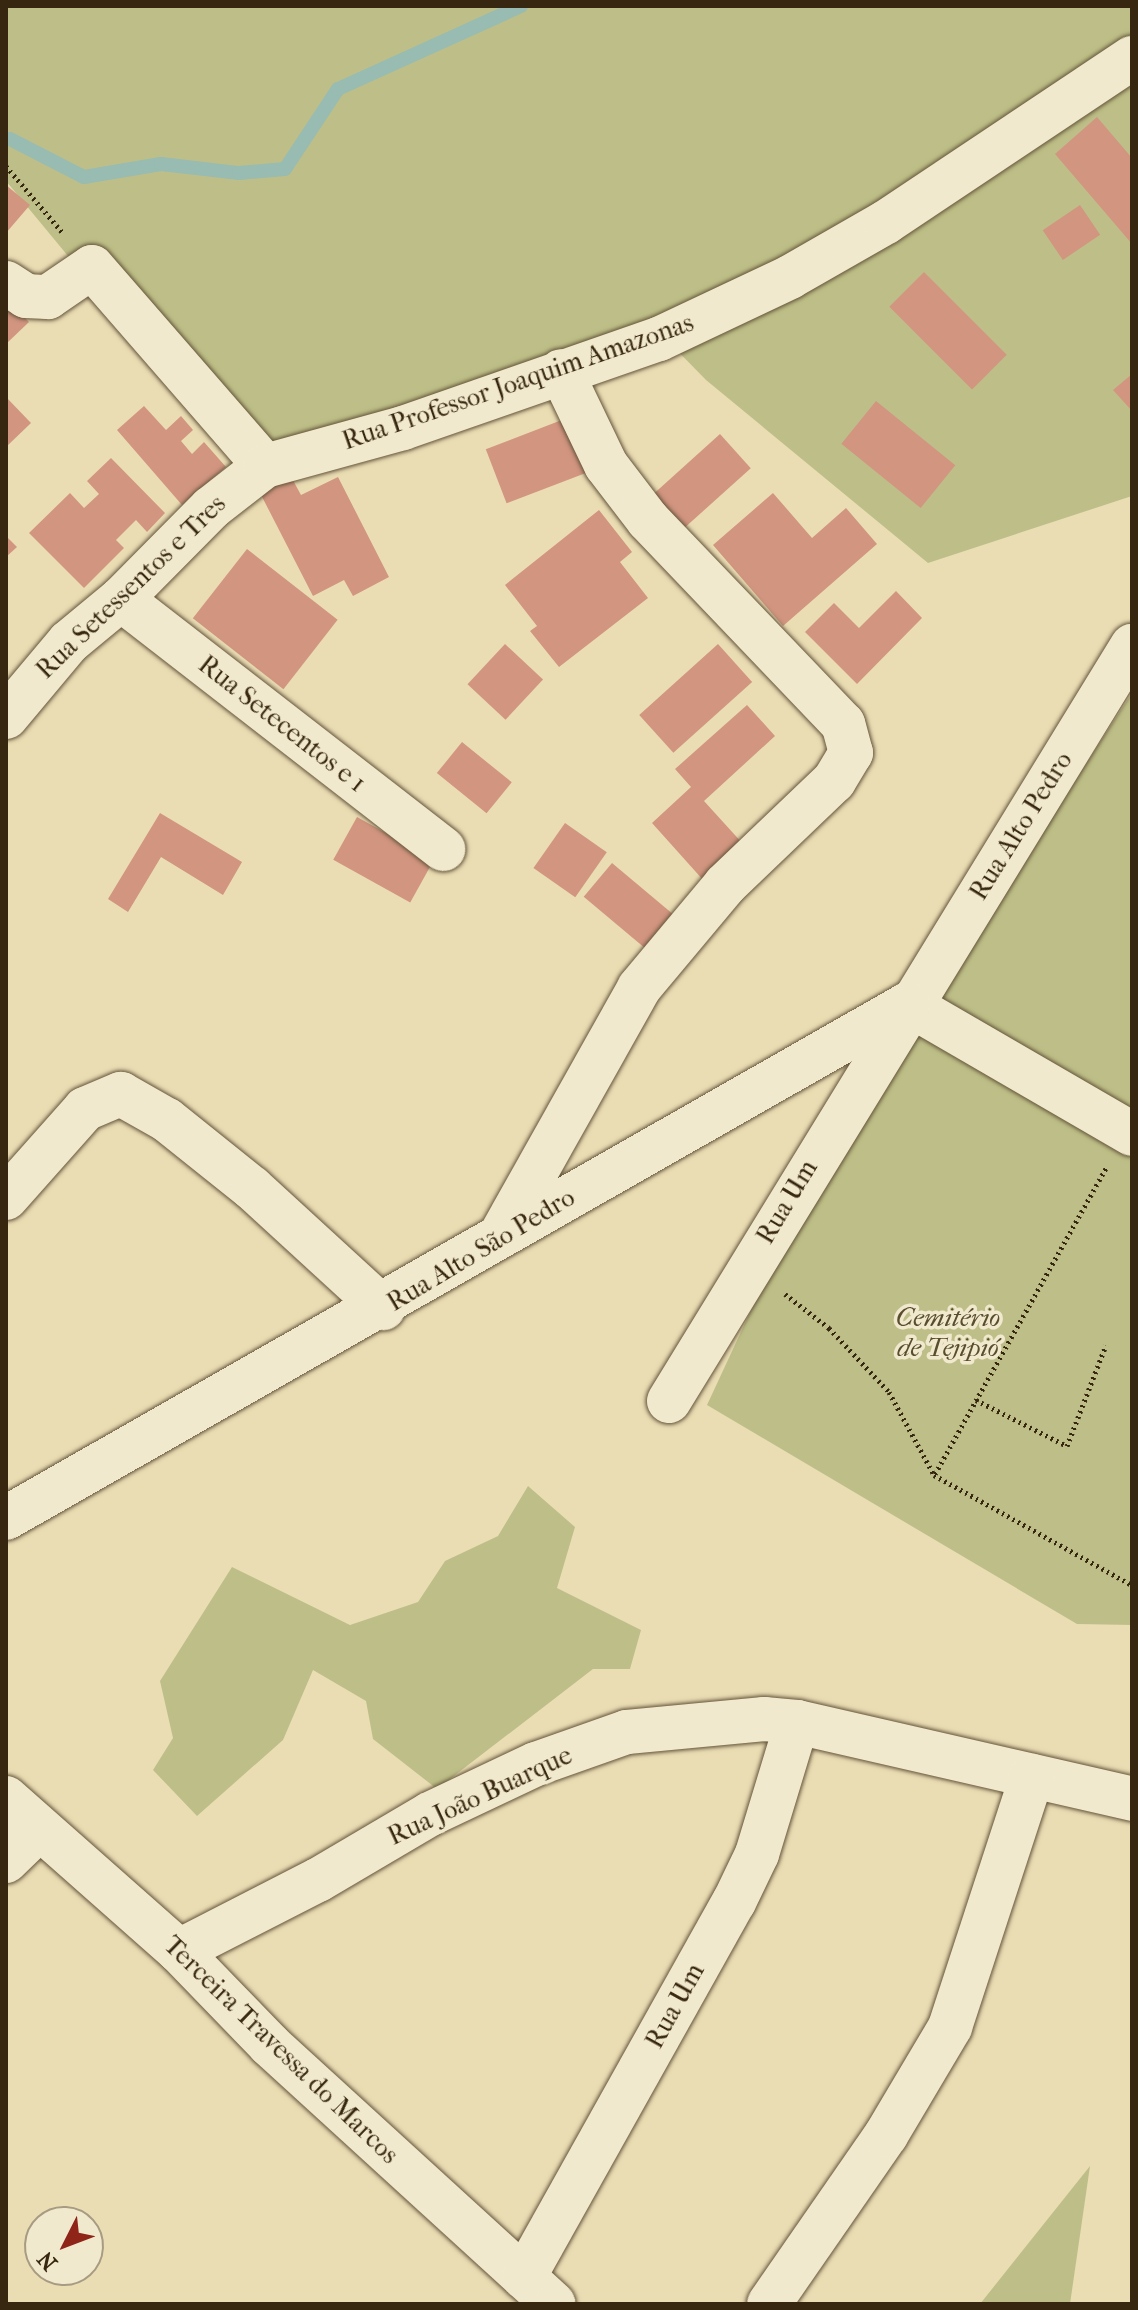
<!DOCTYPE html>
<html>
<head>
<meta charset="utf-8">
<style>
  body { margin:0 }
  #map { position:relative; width:1138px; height:2310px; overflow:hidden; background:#eaddb4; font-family:"IM FELL French Canon",serif }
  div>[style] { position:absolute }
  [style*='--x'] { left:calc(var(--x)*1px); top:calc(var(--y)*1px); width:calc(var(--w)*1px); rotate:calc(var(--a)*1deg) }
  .green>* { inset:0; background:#bebf88 }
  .stream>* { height:14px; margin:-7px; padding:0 7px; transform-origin:7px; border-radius:7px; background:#98bbb2 }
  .building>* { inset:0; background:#d29580; transform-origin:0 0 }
  .path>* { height:5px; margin-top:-2.5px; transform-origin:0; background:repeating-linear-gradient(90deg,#372710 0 2px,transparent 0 6px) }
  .roads { filter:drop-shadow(0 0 2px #645439) drop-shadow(0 0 2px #645439) }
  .minor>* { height:44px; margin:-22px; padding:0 22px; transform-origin:22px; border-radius:22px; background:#f1e9ce }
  span { translate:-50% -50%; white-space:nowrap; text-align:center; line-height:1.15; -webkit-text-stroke:7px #f1e9ce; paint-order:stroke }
  .street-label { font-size:26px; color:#372710 }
  .park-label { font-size:26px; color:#594d2e; font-style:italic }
  .frame { position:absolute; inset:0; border:8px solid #372710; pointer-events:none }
  .north { position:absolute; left:24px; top:2206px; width:80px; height:80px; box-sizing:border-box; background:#f1e9ce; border:2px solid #a79b82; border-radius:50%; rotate:228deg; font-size:22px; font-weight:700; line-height:32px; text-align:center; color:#372710 }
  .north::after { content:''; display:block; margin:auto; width:28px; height:36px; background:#8f2418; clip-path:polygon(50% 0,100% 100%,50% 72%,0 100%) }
</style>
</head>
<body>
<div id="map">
  <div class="green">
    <i style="clip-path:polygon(6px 6px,1132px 6px,1132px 496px,928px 563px,706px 380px,658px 331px,240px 464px,6px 181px)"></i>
    <i style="clip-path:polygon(1132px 693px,1132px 1625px,1077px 1624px,707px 1405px,766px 1278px,917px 1024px)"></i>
    <i style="clip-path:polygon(528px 1486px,575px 1527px,557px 1588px,641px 1630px,630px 1669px,593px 1669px,437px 1789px,373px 1739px,366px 1701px,313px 1670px,283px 1740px,197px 1816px,153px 1770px,173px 1738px,160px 1681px,232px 1567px,350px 1625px,418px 1602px,445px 1561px,498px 1536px)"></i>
    <i style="clip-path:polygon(1090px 2166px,1070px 2304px,980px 2304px)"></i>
  </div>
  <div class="stream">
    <i style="--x:10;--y:139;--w:83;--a:27.2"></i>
    <i style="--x:84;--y:177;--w:78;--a:-9.6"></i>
    <i style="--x:161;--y:164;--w:79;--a:6.6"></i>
    <i style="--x:239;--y:173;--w:46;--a:-5"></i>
    <i style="--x:285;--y:169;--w:96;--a:-56.5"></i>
    <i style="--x:338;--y:89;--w:201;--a:-24.4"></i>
  </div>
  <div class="building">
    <i style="clip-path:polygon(1097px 117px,1132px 158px,1132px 244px,1055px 154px)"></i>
    <i style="clip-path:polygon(6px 185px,30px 205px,6px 233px)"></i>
    <i style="left:1080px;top:205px;width:36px;height:45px;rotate:56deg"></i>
    <i style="left:924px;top:272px;width:117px;height:49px;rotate:45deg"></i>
    <i style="clip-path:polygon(6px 299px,29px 322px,6px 344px)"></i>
    <i style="clip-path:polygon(1132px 374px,1132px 411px,1113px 390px)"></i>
    <i style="clip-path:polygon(6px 397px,31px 423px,6px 447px)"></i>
    <i style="left:876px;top:401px;width:102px;height:55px;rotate:39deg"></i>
    <i style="clip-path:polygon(144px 406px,166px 430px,181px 416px,193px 430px,181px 441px,192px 454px,204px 442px,226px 467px,182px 505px,117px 430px)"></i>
    <i style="left:567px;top:418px;width:58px;height:87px;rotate:69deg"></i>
    <i style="left:720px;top:434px;width:46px;height:91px;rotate:48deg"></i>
    <i style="clip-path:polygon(111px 458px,165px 513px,147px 532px,136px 520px,116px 540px,124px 548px,84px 588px,29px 533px,70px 493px,84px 508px,99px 494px,87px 481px)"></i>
    <i style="clip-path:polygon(289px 473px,301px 495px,338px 477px,389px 577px,353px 596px,344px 580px,313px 596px,258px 489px)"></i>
    <i style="clip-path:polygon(773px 493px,812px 538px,846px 508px,877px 544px,783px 626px,713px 545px)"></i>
    <i style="clip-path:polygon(599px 510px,632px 552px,620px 562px,648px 598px,559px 667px,530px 631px,537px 626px,505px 585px)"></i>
    <i style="clip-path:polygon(6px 536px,17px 547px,6px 557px)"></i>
    <i style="left:247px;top:549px;width:115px;height:88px;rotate:38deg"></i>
    <i style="clip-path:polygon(896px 591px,922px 618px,857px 684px,805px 632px,834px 603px,859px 628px)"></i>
    <i style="left:505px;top:644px;width:52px;height:55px;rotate:43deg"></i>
    <i style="left:718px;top:644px;width:51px;height:106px;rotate:48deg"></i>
    <i style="clip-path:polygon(747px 705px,775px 736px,704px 801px,744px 845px,704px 881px,652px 823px,691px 787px,675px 769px)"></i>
    <i style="left:462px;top:742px;width:64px;height:40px;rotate:39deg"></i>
    <i style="clip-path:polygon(160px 813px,242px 862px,223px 895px,161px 857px,128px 912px,108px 899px)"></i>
    <i style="left:357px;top:817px;width:88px;height:49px;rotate:29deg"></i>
    <i style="left:565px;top:823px;width:51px;height:55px;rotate:35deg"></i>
    <i style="left:612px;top:863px;width:79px;height:44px;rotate:40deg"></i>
  </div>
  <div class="path">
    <i style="--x:6;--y:166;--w:88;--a:49.6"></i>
    <i style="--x:785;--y:1294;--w:56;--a:37.7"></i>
    <i style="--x:829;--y:1328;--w:88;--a:46.8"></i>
    <i style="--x:889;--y:1392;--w:94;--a:61.5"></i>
    <i style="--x:934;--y:1475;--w:227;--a:29.1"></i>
    <i style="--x:976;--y:1400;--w:102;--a:26.8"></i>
    <i style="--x:1067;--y:1446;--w:108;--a:-68.9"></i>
    <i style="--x:935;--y:1474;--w:351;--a:-60.8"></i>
  </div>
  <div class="roads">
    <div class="minor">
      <i style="--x:6;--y:283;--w:24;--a:33"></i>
      <i style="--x:26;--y:296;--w:22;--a:3"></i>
      <i style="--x:48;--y:297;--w:53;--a:-34.3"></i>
      <i style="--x:92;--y:267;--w:264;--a:49"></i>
      <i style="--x:121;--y:599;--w:408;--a:37.8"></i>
      <i style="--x:6;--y:717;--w:98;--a:-50"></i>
      <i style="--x:69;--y:642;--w:67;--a:-39.6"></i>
      <i style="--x:121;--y:599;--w:128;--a:-45.3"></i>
      <i style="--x:211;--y:508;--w:68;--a:-37.9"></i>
      <i style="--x:265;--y:466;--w:143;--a:-15.4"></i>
      <i style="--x:403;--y:428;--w:271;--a:-19.2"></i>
      <i style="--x:659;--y:339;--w:145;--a:-25.3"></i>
      <i style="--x:790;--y:277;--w:111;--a:-29.8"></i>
      <i style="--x:886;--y:222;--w:296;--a:-33.7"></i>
      <i style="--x:908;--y:1004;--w:259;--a:30.1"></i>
      <i style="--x:6;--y:1198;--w:119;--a:-48.4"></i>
      <i style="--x:85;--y:1109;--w:39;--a:-23"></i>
      <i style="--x:121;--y:1094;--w:53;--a:29.5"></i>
      <i style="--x:167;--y:1120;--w:109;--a:38.7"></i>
      <i style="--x:252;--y:1188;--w:178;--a:42.5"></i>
      <i style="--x:500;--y:1236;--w:284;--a:-60.7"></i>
      <i style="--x:639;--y:988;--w:134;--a:-50.1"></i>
      <i style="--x:725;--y:885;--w:151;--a:-43.7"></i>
      <i style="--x:834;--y:781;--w:33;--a:-59"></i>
      <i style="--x:851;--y:753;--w:30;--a:-105"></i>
      <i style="--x:843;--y:724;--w:282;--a:-133.7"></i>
      <i style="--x:648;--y:520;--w:69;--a:-127.4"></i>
      <i style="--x:606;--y:465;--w:104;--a:-115.6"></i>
      <i style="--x:669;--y:1401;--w:886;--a:-58.48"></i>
      <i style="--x:6;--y:1518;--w:1038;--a:-29.68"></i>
      <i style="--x:6;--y:1798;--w:231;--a:41.5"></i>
      <i style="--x:179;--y:1951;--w:131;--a:45.9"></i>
      <i style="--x:270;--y:2045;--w:384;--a:42.4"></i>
      <i style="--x:6;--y:1861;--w:46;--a:-44.1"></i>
      <i style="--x:179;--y:1951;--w:156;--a:-27.1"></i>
      <i style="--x:318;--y:1880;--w:130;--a:-30.5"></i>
      <i style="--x:430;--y:1814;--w:117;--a:-25.3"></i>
      <i style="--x:536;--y:1764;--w:96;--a:-19.4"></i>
      <i style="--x:627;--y:1732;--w:138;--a:-5.4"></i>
      <i style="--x:764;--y:1719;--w:33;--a:5"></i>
      <i style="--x:797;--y:1722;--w:344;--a:12.9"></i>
      <i style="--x:524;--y:2277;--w:430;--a:-60.8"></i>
      <i style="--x:734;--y:1902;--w:53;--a:-64.4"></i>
      <i style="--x:757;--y:1854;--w:138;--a:-73.1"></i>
      <i style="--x:769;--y:2304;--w:206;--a:-55.3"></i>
      <i style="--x:886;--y:2135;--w:126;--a:-59.3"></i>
      <i style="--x:950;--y:2027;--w:264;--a:-71.9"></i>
    </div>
  </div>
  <div class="street-label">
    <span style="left:518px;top:382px;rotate:-19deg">Rua Professor Joaquim Amazonas</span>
    <span style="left:131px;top:587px;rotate:-44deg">Rua Setessentos e Tres</span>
    <span style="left:282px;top:724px;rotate:38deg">Rua Setecentos e 1</span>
    <span style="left:1021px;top:826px;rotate:-58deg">Rua Alto Pedro</span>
    <span style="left:787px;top:1202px;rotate:-59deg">Rua Um</span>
    <span style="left:481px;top:1250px;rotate:-31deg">Rua Alto São Pedro</span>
    <span style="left:480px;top:1796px;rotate:-25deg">Rua João Buarque</span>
    <span style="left:675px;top:2006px;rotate:-61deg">Rua Um</span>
    <span style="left:281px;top:2050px;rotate:44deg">Terceira Travessa do Marcos</span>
  </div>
  <div class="park-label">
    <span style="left:948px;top:1333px">Cemitério<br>de Tejipió</span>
  </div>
  <div class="frame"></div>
  <div class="north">N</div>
</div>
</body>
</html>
